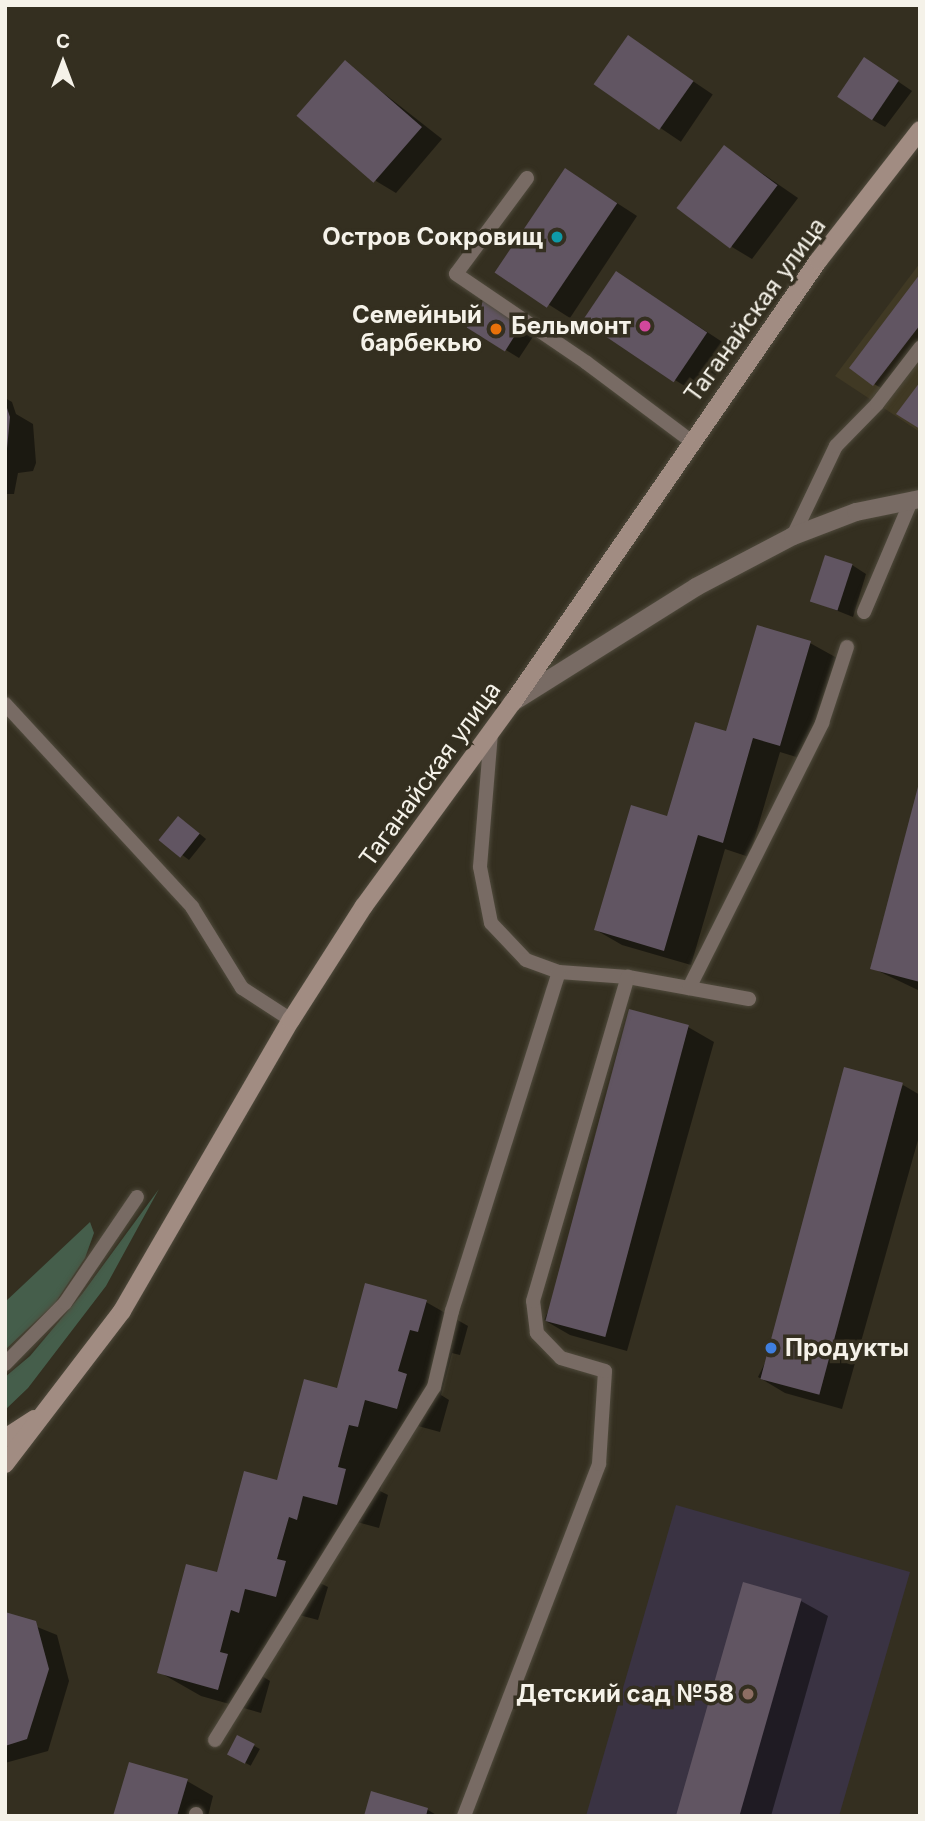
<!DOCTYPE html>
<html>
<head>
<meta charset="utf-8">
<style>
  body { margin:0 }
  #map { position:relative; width:925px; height:1821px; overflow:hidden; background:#342f20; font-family:Inter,sans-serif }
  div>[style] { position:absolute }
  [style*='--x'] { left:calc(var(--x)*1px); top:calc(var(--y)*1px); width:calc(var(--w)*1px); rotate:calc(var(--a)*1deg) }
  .built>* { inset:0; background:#403924 }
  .education>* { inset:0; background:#3a3343 }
  .green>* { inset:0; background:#455e4b }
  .shadow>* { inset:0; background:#0007; transform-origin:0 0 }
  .building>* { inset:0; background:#615562; transform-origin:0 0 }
  .roads { filter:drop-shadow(0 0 2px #4f4a3c) drop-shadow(0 0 2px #4f4a3c) }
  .service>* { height:14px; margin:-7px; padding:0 7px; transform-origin:7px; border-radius:7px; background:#786b64 }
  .tertiary>* { height:18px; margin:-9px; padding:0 9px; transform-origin:9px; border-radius:9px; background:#786b64 }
  .secondary>* { height:18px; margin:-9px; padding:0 9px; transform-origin:9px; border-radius:9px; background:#a18c82 }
  .dots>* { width:19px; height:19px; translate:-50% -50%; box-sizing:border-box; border:4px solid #342f20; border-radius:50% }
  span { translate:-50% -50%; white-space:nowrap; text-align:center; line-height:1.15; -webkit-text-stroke:7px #342f20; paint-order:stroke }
  .poi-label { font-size:24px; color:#f5f2e9; font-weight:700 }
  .right { translate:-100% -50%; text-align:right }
  .left { translate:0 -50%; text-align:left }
  .street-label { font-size:24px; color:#f5f2e9 }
  .frame { position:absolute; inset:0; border:7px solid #f5f2e9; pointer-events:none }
  .north { position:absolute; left:28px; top:28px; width:70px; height:70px; -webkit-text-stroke:5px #342f20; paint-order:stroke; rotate:0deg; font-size:19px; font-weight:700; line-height:28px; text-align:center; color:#f5f2e9 }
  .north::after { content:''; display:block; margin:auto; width:24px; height:32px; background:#f5f2e9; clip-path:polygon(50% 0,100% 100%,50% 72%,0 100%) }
</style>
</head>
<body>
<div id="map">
  <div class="built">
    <i style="clip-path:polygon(920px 263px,920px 432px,835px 376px)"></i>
  </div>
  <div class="education">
    <i style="clip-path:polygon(676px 1505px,910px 1572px,839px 1816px,586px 1816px)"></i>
  </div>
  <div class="green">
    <i style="clip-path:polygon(159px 1189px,106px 1286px,28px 1388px,5px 1410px,5px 1377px,30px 1356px,82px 1294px)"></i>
    <i style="clip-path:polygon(90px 1222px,94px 1233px,85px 1258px,55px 1303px,5px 1350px,5px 1302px)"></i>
  </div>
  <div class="shadow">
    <i style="left:629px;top:38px;width:101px;height:57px;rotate:34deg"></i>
    <i style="clip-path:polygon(865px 59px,912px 91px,885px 127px,871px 119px)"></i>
    <i style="clip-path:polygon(345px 63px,442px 139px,396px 193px,376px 181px)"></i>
    <i style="clip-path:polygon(725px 148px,798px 198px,752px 259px,732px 247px)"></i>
    <i style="clip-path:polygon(586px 183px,637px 216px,570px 318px,499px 273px)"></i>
    <i style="clip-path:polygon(617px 273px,733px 349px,701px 396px,675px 380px)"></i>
    <i style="clip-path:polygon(920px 277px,920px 337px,881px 388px,874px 384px)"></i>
    <i style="clip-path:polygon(540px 326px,519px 358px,469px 327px)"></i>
    <i style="clip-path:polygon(5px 398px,12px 402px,16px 414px,33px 424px,36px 463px,33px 471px,18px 473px,14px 494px,5px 494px)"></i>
    <i style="clip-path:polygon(852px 565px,866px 574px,853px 617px,813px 601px)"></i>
    <i style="clip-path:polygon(810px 643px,837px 658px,806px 760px,780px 752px,749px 857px,725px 849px,691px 965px,622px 945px,596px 930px,668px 818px)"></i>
    <i style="clip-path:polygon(920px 786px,920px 991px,872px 968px)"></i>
    <i style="clip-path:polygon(185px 822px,206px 839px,189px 860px,161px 839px)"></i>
    <i style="clip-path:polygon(688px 1027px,714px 1042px,627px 1351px,570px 1335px,544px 1320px)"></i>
    <i style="clip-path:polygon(903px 1085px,920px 1095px,920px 1133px,842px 1409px,785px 1393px,758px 1377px)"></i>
    <i style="clip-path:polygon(426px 1302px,468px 1326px,460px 1355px,452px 1353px,441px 1395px,449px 1400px,440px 1432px,407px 1423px,392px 1448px,380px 1491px,388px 1495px,379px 1528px,346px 1519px,320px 1583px,328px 1587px,318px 1620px,288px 1612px,262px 1676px,270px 1681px,261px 1713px,201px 1696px,159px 1672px,338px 1390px)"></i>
    <i style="clip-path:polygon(801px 1601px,828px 1616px,771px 1816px,679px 1816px)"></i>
    <i style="clip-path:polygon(5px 1614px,57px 1635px,69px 1681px,48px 1751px,5px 1763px)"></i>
    <i style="left:238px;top:1737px;width:25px;height:19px;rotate:29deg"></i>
    <i style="clip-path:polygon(187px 1781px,213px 1796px,208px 1816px,115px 1816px)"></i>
    <i style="clip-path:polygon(372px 1794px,428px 1810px,438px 1816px,366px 1816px)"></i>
  </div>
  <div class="building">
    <i style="left:628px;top:35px;width:80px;height:60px;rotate:35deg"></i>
    <i style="left:864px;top:57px;width:42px;height:48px;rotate:34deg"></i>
    <i style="left:345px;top:60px;width:102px;height:74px;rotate:41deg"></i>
    <i style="left:724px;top:145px;width:67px;height:79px;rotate:37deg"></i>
    <i style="left:565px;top:168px;width:63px;height:126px;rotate:34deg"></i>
    <i style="left:616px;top:271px;width:110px;height:60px;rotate:34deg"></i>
    <i style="clip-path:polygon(920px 274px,920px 325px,873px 386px,849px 368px)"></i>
    <i style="left:489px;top:292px;width:45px;height:42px;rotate:32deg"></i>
    <i style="clip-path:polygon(920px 382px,920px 429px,896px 414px)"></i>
    <i style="clip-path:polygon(6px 405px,10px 417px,6px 459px,5px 459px)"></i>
    <i style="left:825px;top:555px;width:29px;height:49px;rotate:18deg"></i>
    <i style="clip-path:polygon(757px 625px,811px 641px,780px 746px,753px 738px,723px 843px,698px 835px,664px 951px,594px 930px,631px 805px,667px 816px,695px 722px,726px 731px)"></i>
    <i style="clip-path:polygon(919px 783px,920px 783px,920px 982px,870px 969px)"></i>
    <i style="left:178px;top:816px;width:28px;height:31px;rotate:39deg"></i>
    <i style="left:629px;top:1009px;width:62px;height:323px;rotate:15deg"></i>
    <i style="left:844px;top:1067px;width:61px;height:323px;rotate:15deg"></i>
    <i style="clip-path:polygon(365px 1283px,427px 1300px,418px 1332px,410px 1330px,398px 1371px,407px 1374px,397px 1409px,365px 1400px,358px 1427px,349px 1425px,338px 1467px,346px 1469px,337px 1505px,303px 1496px,297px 1520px,289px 1517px,277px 1559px,286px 1561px,276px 1597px,245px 1589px,239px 1613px,231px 1610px,220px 1652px,228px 1654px,218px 1690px,157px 1673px,186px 1564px,217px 1572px,244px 1471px,277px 1480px,304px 1379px,337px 1388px)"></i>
    <i style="left:743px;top:1582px;width:61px;height:243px;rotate:16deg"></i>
    <i style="clip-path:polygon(5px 1612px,36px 1621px,49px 1669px,27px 1739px,5px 1746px)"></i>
    <i style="left:237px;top:1735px;width:20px;height:22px;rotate:27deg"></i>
    <i style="clip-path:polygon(129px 1762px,188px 1779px,177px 1816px,113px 1816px)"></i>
    <i style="clip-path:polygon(371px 1791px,428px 1808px,426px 1816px,364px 1816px)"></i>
  </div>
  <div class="roads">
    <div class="service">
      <i style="--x:527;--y:178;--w:119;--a:126.5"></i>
      <i style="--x:456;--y:274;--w:158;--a:34.2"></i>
      <i style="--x:587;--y:363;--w:130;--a:36.9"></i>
      <i style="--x:793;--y:536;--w:100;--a:-64.5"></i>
      <i style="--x:836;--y:446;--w:59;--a:-45.7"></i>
      <i style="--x:877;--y:404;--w:71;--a:-52.5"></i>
      <i style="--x:864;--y:612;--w:123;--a:-67"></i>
      <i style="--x:5;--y:704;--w:276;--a:47.3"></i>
      <i style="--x:192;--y:907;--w:95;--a:58.3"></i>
      <i style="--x:242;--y:988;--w:59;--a:33.1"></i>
      <i style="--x:491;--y:733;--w:134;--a:94.7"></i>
      <i style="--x:480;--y:867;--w:57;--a:78.9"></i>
      <i style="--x:491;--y:923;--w:51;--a:46.6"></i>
      <i style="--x:526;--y:960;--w:35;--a:20"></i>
      <i style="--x:559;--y:972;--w:69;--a:4.1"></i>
      <i style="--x:628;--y:977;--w:123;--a:10.3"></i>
      <i style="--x:689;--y:988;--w:297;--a:-63.3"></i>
      <i style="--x:822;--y:723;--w:80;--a:-71.8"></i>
      <i style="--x:5;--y:1364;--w:86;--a:-45.5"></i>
      <i style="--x:65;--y:1303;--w:128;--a:-55.8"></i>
      <i style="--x:215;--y:1740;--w:415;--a:-58.2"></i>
      <i style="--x:434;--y:1387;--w:78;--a:-76.7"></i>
      <i style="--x:452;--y:1311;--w:355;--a:-72.5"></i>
      <i style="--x:196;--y:1816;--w:2;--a:-90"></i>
      <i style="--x:464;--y:1816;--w:377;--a:-69"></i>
      <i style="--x:599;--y:1464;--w:93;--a:-86.3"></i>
      <i style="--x:605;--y:1371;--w:46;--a:-163.5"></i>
      <i style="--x:561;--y:1358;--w:35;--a:-134"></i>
      <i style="--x:537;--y:1333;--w:32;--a:-97"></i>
      <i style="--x:533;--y:1301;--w:338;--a:-73.7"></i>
    </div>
    <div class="tertiary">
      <i style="--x:513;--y:702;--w:216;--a:-32.1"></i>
      <i style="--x:696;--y:587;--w:110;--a:-27.7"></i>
      <i style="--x:793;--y:536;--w:67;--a:-20.9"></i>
      <i style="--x:856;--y:512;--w:65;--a:-11.5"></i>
    </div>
    <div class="secondary">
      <i style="--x:5;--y:1438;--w:35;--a:-33"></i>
      <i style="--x:5;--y:1464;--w:193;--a:-52.6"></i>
      <i style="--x:122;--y:1311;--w:337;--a:-59.9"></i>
      <i style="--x:291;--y:1020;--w:135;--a:-57.4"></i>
      <i style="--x:364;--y:906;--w:253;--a:-53.9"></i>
      <i style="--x:513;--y:702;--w:536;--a:-55.33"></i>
      <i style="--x:818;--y:261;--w:166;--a:-52.1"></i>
    </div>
  </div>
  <div class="dots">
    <i style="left:557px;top:237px;background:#0f9aa8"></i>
    <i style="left:645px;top:326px;background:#d1479c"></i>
    <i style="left:496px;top:329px;background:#e8710a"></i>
    <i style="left:771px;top:1348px;background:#3f7fe0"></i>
    <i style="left:748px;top:1694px;background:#8d6e63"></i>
  </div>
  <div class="poi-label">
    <span class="right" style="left:543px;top:237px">Остров Сокровищ</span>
    <span class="right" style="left:482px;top:329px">Семейный<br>барбекью</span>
    <span class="right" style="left:631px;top:326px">Бельмонт</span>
    <span class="left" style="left:785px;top:1348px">Продукты</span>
    <span class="right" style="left:734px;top:1694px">Детский сад №58</span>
  </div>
  <div class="street-label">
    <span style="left:755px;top:310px;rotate:-54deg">Таганайская улица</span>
    <span style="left:430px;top:774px;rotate:-54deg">Таганайская улица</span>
  </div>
  <div class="frame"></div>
  <div class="north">С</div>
</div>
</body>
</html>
